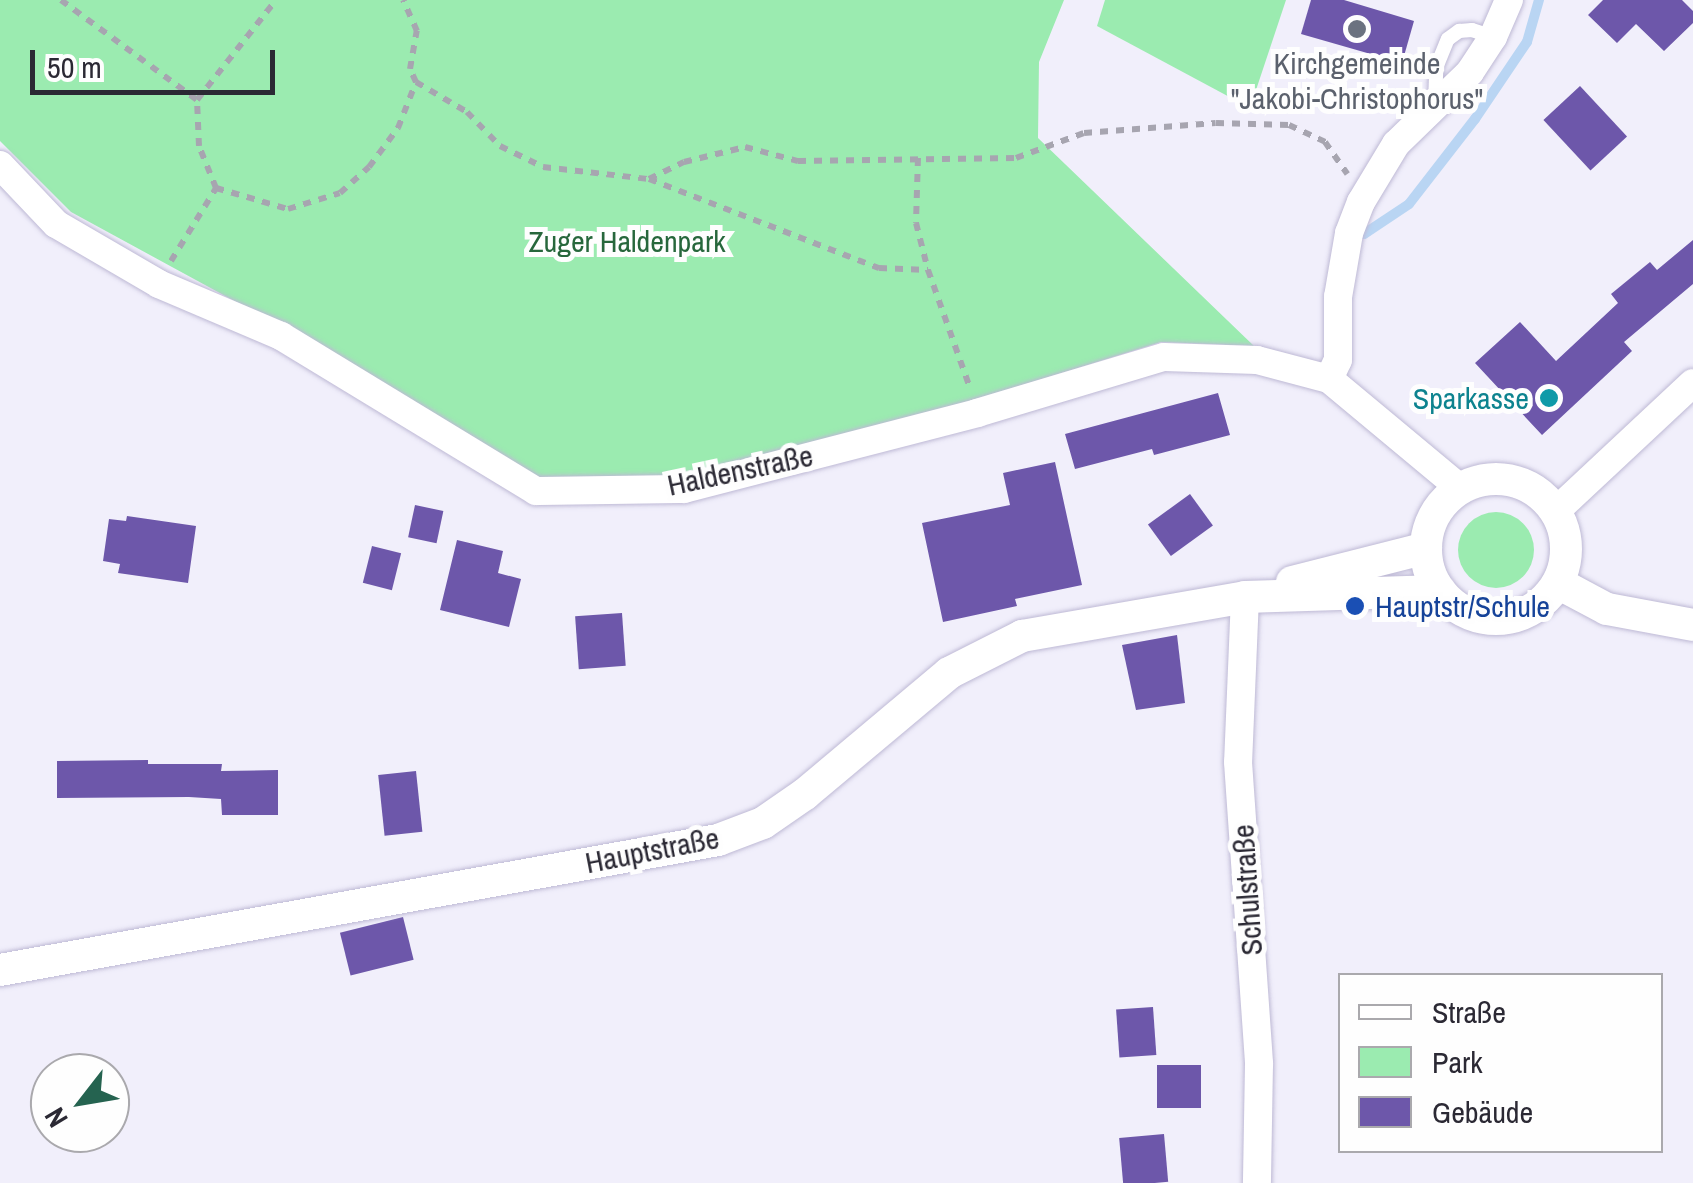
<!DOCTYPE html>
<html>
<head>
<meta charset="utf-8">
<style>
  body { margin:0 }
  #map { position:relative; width:1693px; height:1183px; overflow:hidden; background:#f1effb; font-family:"Archivo Narrow",sans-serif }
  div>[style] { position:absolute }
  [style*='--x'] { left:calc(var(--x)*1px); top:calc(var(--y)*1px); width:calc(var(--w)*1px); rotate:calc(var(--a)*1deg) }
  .green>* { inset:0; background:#9bebb0 }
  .round { border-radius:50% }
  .stream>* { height:10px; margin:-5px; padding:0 5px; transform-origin:5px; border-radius:5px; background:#b9d5f3 }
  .building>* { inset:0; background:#6d57aa; transform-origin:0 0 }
  .path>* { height:6px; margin-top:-3px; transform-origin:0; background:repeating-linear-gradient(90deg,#a7a5b0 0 8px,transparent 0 16px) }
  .roads { filter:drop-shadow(0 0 2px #beb9d5) drop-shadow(0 0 2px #beb9d5) }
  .service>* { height:14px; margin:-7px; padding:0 7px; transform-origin:7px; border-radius:7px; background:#fff }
  .minor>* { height:28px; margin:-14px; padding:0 14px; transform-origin:14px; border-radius:14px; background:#fff }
  .tertiary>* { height:32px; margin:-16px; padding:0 16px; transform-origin:16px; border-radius:16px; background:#fff }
  .tertiary>.ring { margin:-16px; padding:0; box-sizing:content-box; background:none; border:32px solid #fff; border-radius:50% }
  .dots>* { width:28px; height:28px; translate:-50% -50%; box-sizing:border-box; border:5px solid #fefefe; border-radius:50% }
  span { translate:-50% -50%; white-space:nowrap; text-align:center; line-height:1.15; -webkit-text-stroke:10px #fefefe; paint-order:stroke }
  .worship-label { font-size:30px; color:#5b616d }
  .park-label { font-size:30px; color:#27673c }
  .culture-label { font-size:30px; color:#0d838f }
  .right { translate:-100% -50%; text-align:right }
  .street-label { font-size:30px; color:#2b2934 }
  .transit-label { font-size:30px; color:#164399 }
  .left { translate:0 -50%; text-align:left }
  .legend { position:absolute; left:1338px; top:973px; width:325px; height:180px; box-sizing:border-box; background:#fefefe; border:2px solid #aaa9ad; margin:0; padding:12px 18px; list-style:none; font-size:30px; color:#2b2934 }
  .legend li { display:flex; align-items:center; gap:20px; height:50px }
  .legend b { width:50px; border:2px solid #aaa9ad }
  .north { position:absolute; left:30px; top:1053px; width:100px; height:100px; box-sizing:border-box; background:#fefefe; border:2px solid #aaa9ad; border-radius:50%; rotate:239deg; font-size:28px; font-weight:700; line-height:40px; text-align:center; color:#2b2934 }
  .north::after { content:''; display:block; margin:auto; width:35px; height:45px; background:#256350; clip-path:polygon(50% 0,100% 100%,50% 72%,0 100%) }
  .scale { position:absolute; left:30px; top:50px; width:245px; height:45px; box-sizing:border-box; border:5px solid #2b2934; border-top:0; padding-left:12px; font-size:30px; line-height:35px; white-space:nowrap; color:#2b2934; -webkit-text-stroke:8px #fefefe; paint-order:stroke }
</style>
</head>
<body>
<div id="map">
  <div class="green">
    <i style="clip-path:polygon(0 0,1064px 0,1039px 62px,1038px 138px,1254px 346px,1161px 342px,975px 400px,686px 479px,537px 481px,284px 328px,71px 212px,0 141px)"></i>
    <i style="clip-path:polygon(1105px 0,1286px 0,1250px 108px,1097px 26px)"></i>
    <i class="round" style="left:1458px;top:512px;width:76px;height:76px"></i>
  </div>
  <div class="stream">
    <i style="--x:1364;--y:234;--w:54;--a:-33.7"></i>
    <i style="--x:1409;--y:204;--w:108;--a:-52.2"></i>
    <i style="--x:1475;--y:119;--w:93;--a:-56"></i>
    <i style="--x:1527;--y:42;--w:44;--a:-74.1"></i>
  </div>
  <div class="building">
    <i style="clip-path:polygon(1311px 0,1344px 0,1414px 21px,1402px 63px,1301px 34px)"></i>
    <i style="clip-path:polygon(1603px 0,1682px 0,1693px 11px,1693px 23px,1664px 51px,1636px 24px,1617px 43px,1588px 15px)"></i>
    <i style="left:1580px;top:86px;width:69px;height:50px;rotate:47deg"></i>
    <i style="clip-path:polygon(1693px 240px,1693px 284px,1624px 342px,1632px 351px,1542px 435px,1475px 363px,1520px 322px,1556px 361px,1618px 303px,1611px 294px,1650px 262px,1657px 270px)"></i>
    <i style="clip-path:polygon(1218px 393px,1230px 435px,1154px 455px,1152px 449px,1075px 469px,1065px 434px)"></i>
    <i style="clip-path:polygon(1055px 462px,1082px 585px,1015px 599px,1017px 606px,943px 622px,922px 523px,1010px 505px,1003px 473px)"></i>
    <i style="left:1190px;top:494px;width:39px;height:52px;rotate:54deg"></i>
    <i style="left:415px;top:505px;width:29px;height:33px;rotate:12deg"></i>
    <i style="clip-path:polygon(127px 516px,196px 526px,188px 583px,118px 573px,120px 564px,103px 561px,109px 519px,126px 521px)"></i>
    <i style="clip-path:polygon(457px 540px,503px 551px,498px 573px,521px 579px,509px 627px,440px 610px)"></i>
    <i style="left:372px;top:546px;width:30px;height:38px;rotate:14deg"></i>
    <i style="left:622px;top:613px;width:53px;height:47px;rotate:86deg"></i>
    <i style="clip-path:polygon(1177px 635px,1185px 703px,1136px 710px,1122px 645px)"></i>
    <i style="clip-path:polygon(148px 760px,148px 764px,222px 764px,221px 771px,278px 770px,278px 815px,222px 815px,221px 799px,189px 797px,57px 798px,57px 761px)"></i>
    <i style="left:416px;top:771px;width:61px;height:38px;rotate:84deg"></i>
    <i style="left:403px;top:917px;width:44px;height:65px;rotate:76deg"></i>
    <i style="left:1153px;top:1007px;width:48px;height:37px;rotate:86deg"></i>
    <i style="left:1157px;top:1065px;width:44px;height:43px"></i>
    <i style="left:1164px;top:1134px;width:48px;height:45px;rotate:85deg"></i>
  </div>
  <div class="path">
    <i style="--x:61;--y:0;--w:169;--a:36.3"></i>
    <i style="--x:416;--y:82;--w:59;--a:30.5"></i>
    <i style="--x:467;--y:112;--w:47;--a:45.9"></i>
    <i style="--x:500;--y:146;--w:48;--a:26"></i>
    <i style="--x:543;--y:167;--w:107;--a:6.5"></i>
    <i style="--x:649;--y:179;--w:247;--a:21.2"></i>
    <i style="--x:879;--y:268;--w:49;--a:2.3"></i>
    <i style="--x:928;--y:270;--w:125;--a:70.4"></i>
    <i style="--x:918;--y:158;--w:65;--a:91.8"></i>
    <i style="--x:916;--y:223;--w:49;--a:75.7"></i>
    <i style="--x:649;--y:179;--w:39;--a:-26"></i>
    <i style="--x:684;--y:162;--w:63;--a:-13.8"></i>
    <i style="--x:745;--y:147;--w:55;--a:14.8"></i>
    <i style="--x:798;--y:161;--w:218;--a:-0.8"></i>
    <i style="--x:1016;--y:158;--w:72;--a:-20.2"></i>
    <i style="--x:1084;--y:133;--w:132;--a:-4.3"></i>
    <i style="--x:1216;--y:123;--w:73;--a:1.6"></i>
    <i style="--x:1289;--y:125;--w:40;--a:25"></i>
    <i style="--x:1325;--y:142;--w:39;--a:55"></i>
    <i style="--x:216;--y:188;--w:75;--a:16.3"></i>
    <i style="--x:288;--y:209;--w:54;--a:-17.1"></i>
    <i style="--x:340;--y:193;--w:39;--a:-42"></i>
    <i style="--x:369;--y:167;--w:49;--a:-53.4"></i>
    <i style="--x:398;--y:128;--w:49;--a:-68.6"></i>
    <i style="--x:416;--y:82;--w:14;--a:-115"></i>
    <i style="--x:410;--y:69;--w:39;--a:-80"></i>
    <i style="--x:417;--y:31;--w:34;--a:-114"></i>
    <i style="--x:216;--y:188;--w:45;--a:-112"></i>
    <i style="--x:199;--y:146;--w:46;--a:-92.5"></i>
    <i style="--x:197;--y:100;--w:127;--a:-51.7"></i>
    <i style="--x:171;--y:261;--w:86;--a:-58.3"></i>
  </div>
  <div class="roads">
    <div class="service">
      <i style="--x:1435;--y:105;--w:37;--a:-88"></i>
      <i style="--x:1436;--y:68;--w:31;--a:-68"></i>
      <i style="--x:1448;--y:39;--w:14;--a:-36"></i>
      <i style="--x:1459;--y:31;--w:13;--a:-4"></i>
      <i style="--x:1472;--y:30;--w:22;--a:18"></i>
    </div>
    <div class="minor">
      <i style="--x:0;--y:165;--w:81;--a:46.5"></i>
      <i style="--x:56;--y:224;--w:119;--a:30.2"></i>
      <i style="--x:159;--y:284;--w:133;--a:23.1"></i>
      <i style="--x:281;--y:336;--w:298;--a:31.3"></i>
      <i style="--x:536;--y:491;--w:148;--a:-0.8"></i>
      <i style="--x:684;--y:489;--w:303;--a:-14.5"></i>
      <i style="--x:977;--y:413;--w:195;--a:-16.7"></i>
      <i style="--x:1164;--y:357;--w:93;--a:1.8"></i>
      <i style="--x:1257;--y:360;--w:74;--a:14.8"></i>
      <i style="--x:1329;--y:379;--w:170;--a:39.8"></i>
      <i style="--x:1329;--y:379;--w:21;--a:-65"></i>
      <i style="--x:1338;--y:360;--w:63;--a:-90"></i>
      <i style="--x:1338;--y:297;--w:65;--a:-80.2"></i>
      <i style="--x:1349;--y:233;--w:33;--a:-69"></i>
      <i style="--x:1361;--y:202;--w:68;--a:-58.9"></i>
      <i style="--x:1396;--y:144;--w:103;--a:-44.2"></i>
      <i style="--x:1470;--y:72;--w:42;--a:-56.7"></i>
      <i style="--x:1493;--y:37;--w:40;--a:-66.6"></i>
      <i style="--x:1556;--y:511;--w:187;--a:-43.1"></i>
      <i style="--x:1245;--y:597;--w:165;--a:92.4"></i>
      <i style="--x:1238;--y:762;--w:303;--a:86"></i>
      <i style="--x:1259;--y:1064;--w:119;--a:91"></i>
    </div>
    <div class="tertiary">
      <i class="ring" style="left:1426px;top:479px;width:108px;height:108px"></i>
      <i style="--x:1292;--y:582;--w:138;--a:-14.2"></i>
      <i style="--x:1558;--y:583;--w:55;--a:28"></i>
      <i style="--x:1607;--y:609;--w:87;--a:10.5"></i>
      <i style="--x:0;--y:970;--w:730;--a:-10.26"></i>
      <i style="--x:718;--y:840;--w:48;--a:-20.7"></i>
      <i style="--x:763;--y:823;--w:51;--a:-34.6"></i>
      <i style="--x:805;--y:794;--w:188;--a:-40"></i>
      <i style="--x:949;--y:673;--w:82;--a:-26.9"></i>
      <i style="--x:1022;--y:636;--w:226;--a:-9.9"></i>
      <i style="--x:1245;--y:597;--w:195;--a:-1.8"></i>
    </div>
  </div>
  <div class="dots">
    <i style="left:1357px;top:29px;background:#6b7280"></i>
    <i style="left:1549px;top:398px;background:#0f9aa8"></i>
    <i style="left:1355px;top:606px;background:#1a4fb4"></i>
  </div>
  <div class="worship-label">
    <span style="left:1357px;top:80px">Kirchgemeinde<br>"Jakobi-Christophorus"</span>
  </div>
  <div class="park-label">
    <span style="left:627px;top:241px">Zuger Haldenpark</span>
  </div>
  <div class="culture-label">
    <span class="right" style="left:1529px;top:398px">Sparkasse</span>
  </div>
  <div class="street-label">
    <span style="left:740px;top:470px;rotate:-12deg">Haldenstraße</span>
    <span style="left:652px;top:850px;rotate:-11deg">Hauptstraße</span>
    <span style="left:1247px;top:890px;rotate:-94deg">Schulstraße</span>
  </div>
  <div class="transit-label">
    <span class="left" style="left:1375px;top:606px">Hauptstr/Schule</span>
  </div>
  <ul class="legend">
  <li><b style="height:12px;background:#fff"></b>Straße</li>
  <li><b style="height:28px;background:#9bebb0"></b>Park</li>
  <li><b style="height:28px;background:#6d57aa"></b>Gebäude</li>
  </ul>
  <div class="north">N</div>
  <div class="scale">50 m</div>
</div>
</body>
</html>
